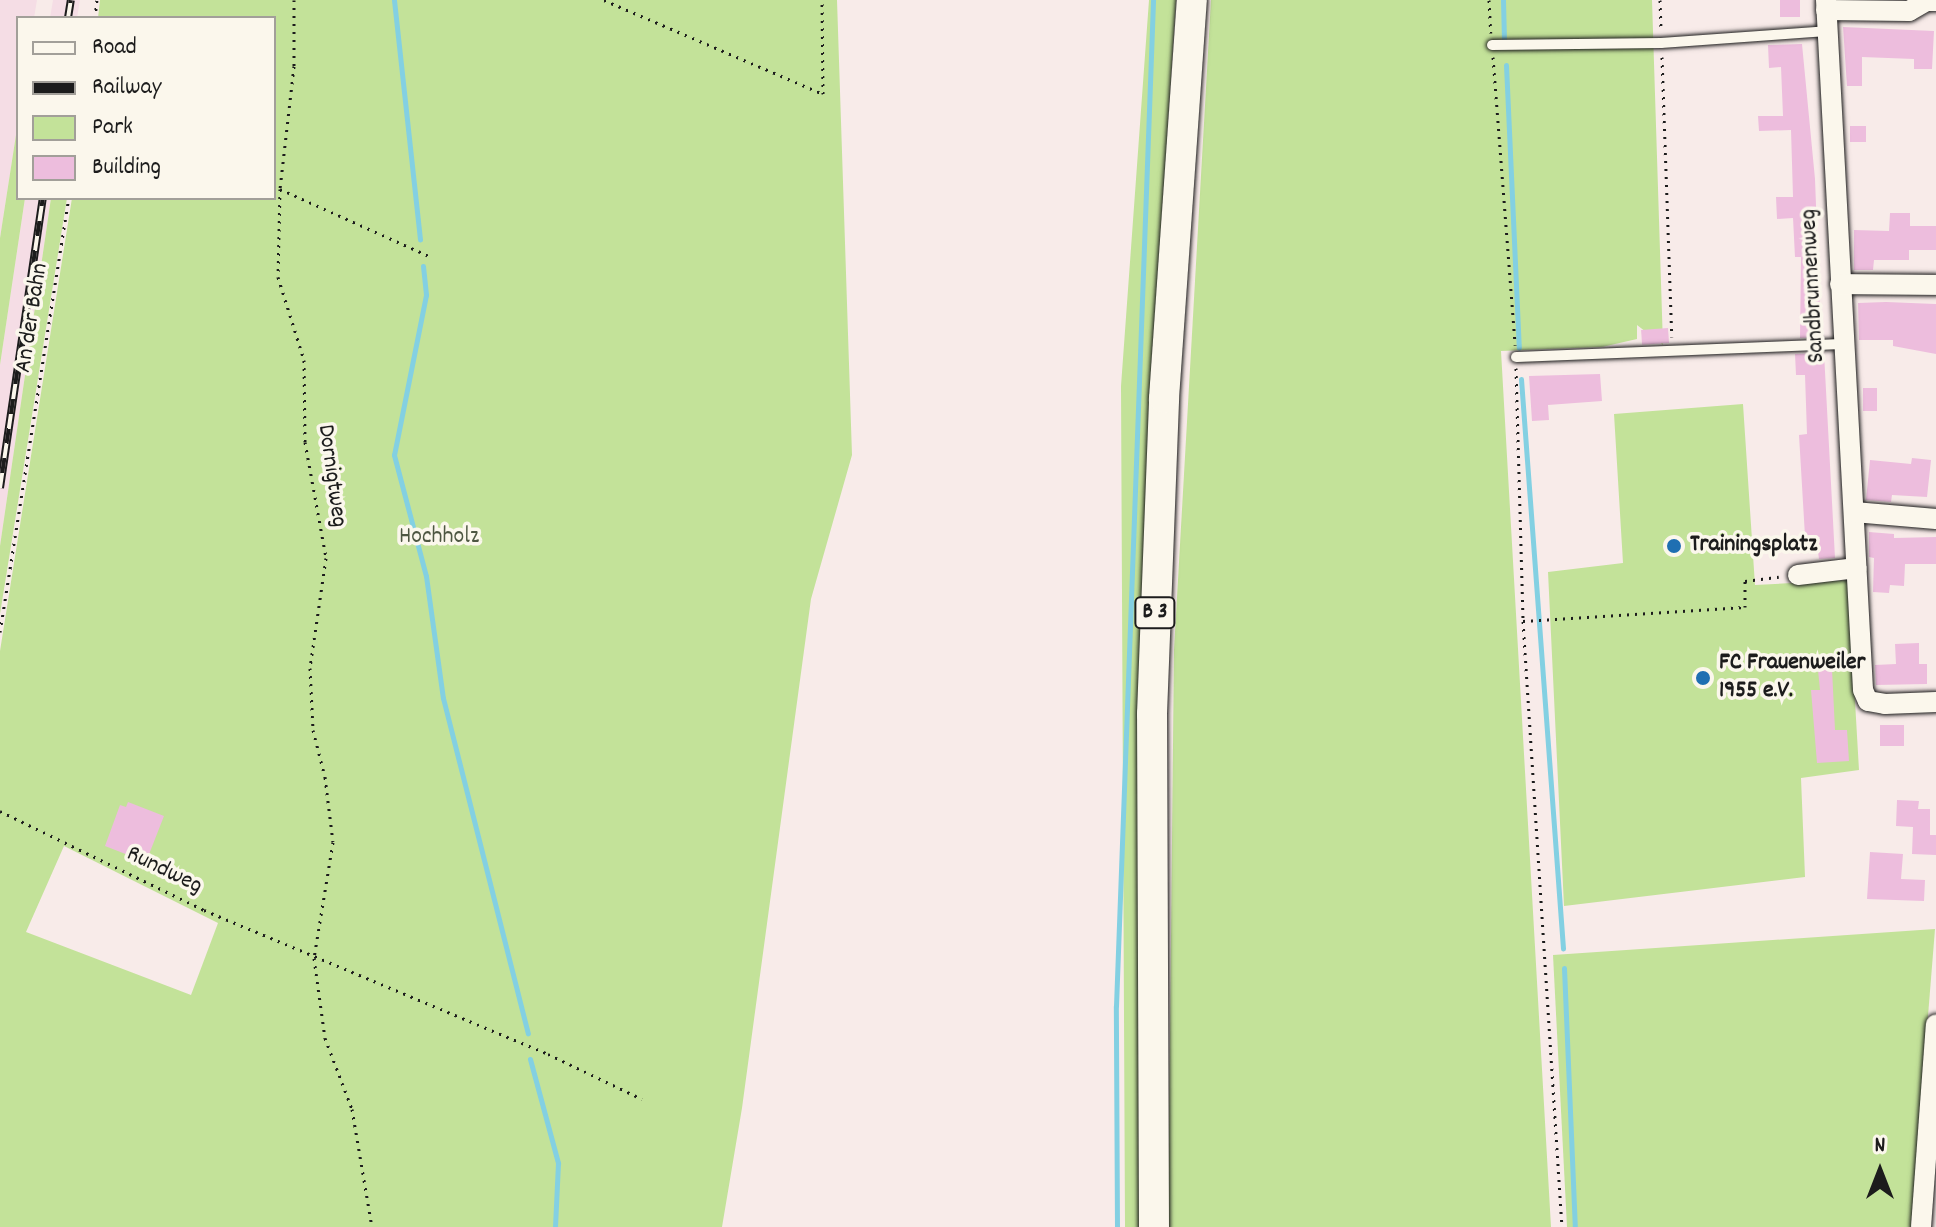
<!DOCTYPE html>
<html>
<head>
<meta charset="utf-8">
<style>
  body { margin:0 }
  #map { position:relative; width:1936px; height:1227px; overflow:hidden; background:#f8ebe9; font-family:Dekko,sans-serif }
  div>[style] { position:absolute }
  [style*='--x'] { left:calc(var(--x)*1px); top:calc(var(--y)*1px); width:calc(var(--w)*1px); rotate:calc(var(--a)*1deg) }
  .built>* { inset:0; background:#f5dde5 }
  .green>* { inset:0; background:#c3e299 }
  .stream>* { height:5px; margin:-2.5px; padding:0 2.5px; transform-origin:2.5px; border-radius:2.5px; background:#83d0e2 }
  .building>* { inset:0; background:#edbddd; transform-origin:0 0 }
  .path>* { height:3px; margin-top:-1.5px; transform-origin:0; background:repeating-linear-gradient(90deg,#1c1c1c 0 2px,transparent 0 8px) }
  .roads { filter:drop-shadow(0 0 2px #1c1c1c) drop-shadow(0 0 2px #1c1c1c) }
  .service>* { height:10px; margin:-5px; padding:0 5px; transform-origin:5px; border-radius:5px; background:#fbf7ec }
  .minor>* { height:20px; margin:-10px; padding:0 10px; transform-origin:10px; border-radius:10px; background:#fbf7ec }
  .primary>* { height:30px; margin:-15px; padding:0 15px; transform-origin:15px; border-radius:15px; background:#fbf7ec }
  .rail>* { height:8px; margin-top:-4px; transform-origin:0; background:repeating-linear-gradient(90deg,#fbf7ec 0 15px,#1c1c1c 0 30px); box-sizing:border-box; border-block:2px solid #1c1c1c }
  .dots>* { width:22px; height:22px; translate:-50% -50%; box-sizing:border-box; border:4px solid #fbf7ec; border-radius:50% }
  span { translate:-50% -50%; white-space:nowrap; text-align:center; line-height:1.15; -webkit-text-stroke:7px #fbf7ec; paint-order:stroke }
  .shield-label span { padding:2px 6px; background:#fbf7ec; border:2px solid; border-radius:6px; -webkit-text-stroke-width:0 }
  .shield-label { font-size:22px; color:#1c1c1c; font-weight:700 }
  .street-label { font-size:24px; color:#1c1c1c }
  .park-label { font-size:24px; color:#4e5742 }
  .poi-label { font-size:24px; color:#1c1c1c; font-weight:700 }
  .left { translate:0 -50%; text-align:left }
  .legend { position:absolute; left:16px; top:16px; width:260px; height:184px; box-sizing:border-box; background:#fbf7ec; border:2px solid #a29f99; margin:0; padding:10px 14px; list-style:none; font-size:24px; color:#1c1c1c }
  .legend li { display:flex; align-items:center; gap:16px; height:40px }
  .legend b { width:40px; border:2px solid #a29f99 }
  .north { position:absolute; left:1840px; top:1131px; width:80px; height:80px; -webkit-text-stroke:6px #fbf7ec; paint-order:stroke; rotate:0deg; font-size:22px; font-weight:700; line-height:32px; text-align:center; color:#1c1c1c }
  .north::after { content:''; display:block; margin:auto; width:28px; height:36px; background:#1c1c1c; clip-path:polygon(50% 0,100% 100%,50% 72%,0 100%) }
</style>
</head>
<body>
<div id="map">
  <div class="built">
    <i style="clip-path:polygon(0 0,37px 0,34px 18px,18px 18px,18px 122px,0 238px)"></i>
    <i style="clip-path:polygon(53px 0,80px 0,77px 18px,50px 18px)"></i>
    <i style="clip-path:polygon(25px 198px,51px 198px,0 546px,0 365px)"></i>
  </div>
  <div class="green">
    <i style="clip-path:polygon(evenodd,100px 0,837px 0,852px 455px,811px 599px,742px 1108px,722px 1227px,0 1227px,0 651px,72px 198px,274px 198px,274px 18px,98px 18px,100px 0,64px 846px,218px 923px,191px 995px,26px 932px,64px 846px)"></i>
    <i style="clip-path:polygon(1149px 0,1176px 0,1148px 439px,1139px 708px,1139px 1227px,1125px 1227px,1121px 386px)"></i>
    <i style="clip-path:polygon(1211px 0,1652px 0,1663px 345px,1637px 325px,1637px 339px,1602px 347px,1501px 351px,1551px 1227px,1168px 1227px,1174px 650px)"></i>
    <i style="clip-path:polygon(18px 122px,18px 198px,25px 198px,0 365px,0 238px)"></i>
    <i style="clip-path:polygon(51px 198px,67px 198px,0 614px,0 546px)"></i>
    <i style="clip-path:polygon(1743px 404px,1755px 585px,1848px 580px,1859px 770px,1801px 778px,1805px 877px,1564px 906px,1548px 572px,1623px 563px,1614px 414px)"></i>
    <i style="clip-path:polygon(1935px 929px,1911px 1227px,1567px 1227px,1553px 955px)"></i>
  </div>
  <div class="stream">
    <i style="--x:394;--y:0;--w:241;--a:83.8"></i>
    <i style="--x:1503;--y:0;--w:41;--a:88.6"></i>
    <i style="--x:1506;--y:65;--w:283;--a:87.4"></i>
    <i style="--x:423;--y:266;--w:29;--a:84"></i>
    <i style="--x:426;--y:295;--w:163;--a:101.3"></i>
    <i style="--x:394;--y:455;--w:125;--a:75.2"></i>
    <i style="--x:426;--y:576;--w:123;--a:82.1"></i>
    <i style="--x:443;--y:698;--w:346;--a:75.8"></i>
    <i style="--x:1521;--y:379;--w:571;--a:85.78"></i>
    <i style="--x:1564;--y:968;--w:259;--a:87.6"></i>
    <i style="--x:530;--y:1059;--w:108;--a:74.9"></i>
    <i style="--x:558;--y:1163;--w:64;--a:92.7"></i>
    <i style="--x:1117;--y:1227;--w:221;--a:-90.3"></i>
    <i style="--x:1116;--y:1006;--w:1007;--a:-87.89"></i>
  </div>
  <div class="building">
    <i style="left:1780px;top:0;width:20px;height:17px"></i>
    <i style="clip-path:polygon(1843px 27px,1934px 31px,1932px 69px,1914px 69px,1914px 59px,1862px 57px,1862px 86px,1847px 86px)"></i>
    <i style="clip-path:polygon(1802px 44px,1815px 179px,1821px 337px,1800px 338px,1801px 257px,1795px 257px,1793px 218px,1777px 219px,1776px 197px,1793px 197px,1791px 130px,1759px 131px,1758px 116px,1783px 116px,1781px 67px,1769px 68px,1768px 45px)"></i>
    <i style="left:1850px;top:126px;width:16px;height:16px"></i>
    <i style="clip-path:polygon(1890px 213px,1910px 213px,1910px 226px,1936px 226px,1936px 250px,1909px 250px,1909px 260px,1874px 260px,1873px 270px,1854px 270px,1854px 230px,1889px 231px)"></i>
    <i style="clip-path:polygon(1886px 302px,1936px 304px,1936px 354px,1893px 346px,1893px 340px,1859px 340px,1858px 303px)"></i>
    <i style="left:1668px;top:328px;width:15px;height:27px;rotate:86deg"></i>
    <i style="clip-path:polygon(1824px 353px,1835px 558px,1819px 559px,1818px 552px,1806px 553px,1799px 435px,1807px 434px,1805px 375px,1796px 375px,1795px 354px)"></i>
    <i style="clip-path:polygon(1600px 374px,1602px 401px,1548px 405px,1549px 420px,1532px 421px,1529px 376px)"></i>
    <i style="left:1863px;top:388px;width:14px;height:23px"></i>
    <i style="clip-path:polygon(1912px 458px,1931px 460px,1927px 497px,1892px 495px,1891px 502px,1866px 500px,1870px 460px,1911px 464px)"></i>
    <i style="clip-path:polygon(1869px 532px,1894px 534px,1894px 538px,1936px 537px,1936px 564px,1905px 564px,1904px 586px,1890px 585px,1889px 593px,1873px 592px,1874px 558px,1869px 557px)"></i>
    <i style="clip-path:polygon(1919px 643px,1919px 664px,1927px 664px,1927px 684px,1876px 685px,1875px 665px,1896px 664px,1895px 644px)"></i>
    <i style="clip-path:polygon(1832px 669px,1835px 730px,1847px 730px,1849px 761px,1817px 763px,1811px 690px,1820px 690px,1818px 670px)"></i>
    <i style="left:1880px;top:725px;width:24px;height:21px"></i>
    <i style="clip-path:polygon(1897px 800px,1919px 801px,1918px 809px,1930px 809px,1930px 835px,1936px 835px,1936px 855px,1912px 854px,1913px 827px,1896px 826px)"></i>
    <i style="clip-path:polygon(128px 802px,164px 816px,146px 862px,105px 846px,120px 805px,126px 807px)"></i>
    <i style="clip-path:polygon(1870px 852px,1903px 854px,1901px 879px,1925px 880px,1924px 901px,1867px 899px)"></i>
  </div>
  <div class="path">
    <i style="--x:294;--y:0;--w:66;--a:90"></i>
    <i style="--x:294;--y:66;--w:124;--a:96.5"></i>
    <i style="--x:280;--y:189;--w:88;--a:91.3"></i>
    <i style="--x:278;--y:277;--w:87;--a:72.6"></i>
    <i style="--x:304;--y:360;--w:82;--a:89.3"></i>
    <i style="--x:305;--y:442;--w:118;--a:79.7"></i>
    <i style="--x:326;--y:558;--w:111;--a:98.3"></i>
    <i style="--x:310;--y:668;--w:62;--a:87.2"></i>
    <i style="--x:313;--y:730;--w:49;--a:75.7"></i>
    <i style="--x:325;--y:777;--w:65;--a:83"></i>
    <i style="--x:333;--y:842;--w:118;--a:99.3"></i>
    <i style="--x:314;--y:958;--w:81;--a:82.2"></i>
    <i style="--x:325;--y:1038;--w:76;--a:69.2"></i>
    <i style="--x:352;--y:1109;--w:120;--a:80.4"></i>
    <i style="--x:604;--y:0;--w:238;--a:23.2"></i>
    <i style="--x:823;--y:94;--w:94;--a:-90.6"></i>
    <i style="--x:1489;--y:0;--w:33;--a:87"></i>
    <i style="--x:1660;--y:0;--w:29;--a:88"></i>
    <i style="--x:95;--y:18;--w:18;--a:-84"></i>
    <i style="--x:1493;--y:57;--w:289;--a:85.6"></i>
    <i style="--x:1662;--y:57;--w:280;--a:88"></i>
    <i style="--x:280;--y:189;--w:166;--a:24.2"></i>
    <i style="--x:1516;--y:368;--w:253;--a:88.4"></i>
    <i style="--x:1523;--y:621;--w:607;--a:86.32"></i>
    <i style="--x:1523;--y:621;--w:222;--a:-3.6"></i>
    <i style="--x:1745;--y:607;--w:26;--a:-90"></i>
    <i style="--x:1745;--y:581;--w:34;--a:-7"></i>
    <i style="--x:0;--y:632;--w:439;--a:-81"></i>
    <i style="--x:0;--y:811;--w:227;--a:25.9"></i>
    <i style="--x:204;--y:910;--w:373;--a:22.7"></i>
    <i style="--x:548;--y:1054;--w:104;--a:25.6"></i>
  </div>
  <div class="roads">
    <div class="service">
      <i style="--x:1492;--y:45;--w:169;--a:-0.7"></i>
      <i style="--x:1661;--y:43;--w:166;--a:-4.1"></i>
      <i style="--x:1516;--y:357;--w:327;--a:-2.3"></i>
    </div>
    <div class="minor">
      <i style="--x:1826;--y:0;--w:691;--a:86.93"></i>
      <i style="--x:1863;--y:690;--w:12;--a:66"></i>
      <i style="--x:1868;--y:701;--w:17;--a:10"></i>
      <i style="--x:1885;--y:704;--w:51;--a:-2.2"></i>
      <i style="--x:1826;--y:10;--w:83;--a:0.7"></i>
      <i style="--x:1909;--y:11;--w:20;--a:-30"></i>
      <i style="--x:1926;--y:1;--w:10;--a:0"></i>
      <i style="--x:1840;--y:284;--w:96;--a:0.6"></i>
      <i style="--x:1854;--y:512;--w:82;--a:4.9"></i>
      <i style="--x:1798;--y:575;--w:59;--a:-6.8"></i>
      <i style="--x:1921;--y:1227;--w:203;--a:-85.8"></i>
    </div>
    <div class="primary">
      <i style="--x:1154;--y:1227;--w:513;--a:-90.22"></i>
      <i style="--x:1152;--y:714;--w:316;--a:-87.8"></i>
      <i style="--x:1164;--y:398;--w:399;--a:-86"></i>
    </div>
  </div>
  <div class="rail">
    <i style="--x:68;--y:18;--w:18;--a:-81"></i>
    <i style="--x:0;--y:488;--w:293;--a:-81.6"></i>
  </div>
  <div class="dots">
    <i style="left:1674px;top:546px;background:#1f6fb2"></i>
    <i style="left:1703px;top:678px;background:#1f6fb2"></i>
  </div>
  <div class="shield-label">
    <span style="left:1155px;top:613px">B 3</span>
  </div>
  <div class="street-label">
    <span style="left:1814px;top:286px;rotate:-93deg">Sandbrunnenweg</span>
    <span style="left:33px;top:318px;rotate:-81deg">An der Bahn</span>
    <span style="left:331px;top:476px;rotate:82deg">Dornigtweg</span>
    <span style="left:164px;top:871px;rotate:26deg">Rundweg</span>
  </div>
  <div class="park-label">
    <span style="left:439px;top:538px">Hochholz</span>
  </div>
  <div class="poi-label">
    <span class="left" style="left:1690px;top:546px">Trainingsplatz</span>
    <span class="left" style="left:1719px;top:678px">FC Frauenweiler<br>1955 e.V.</span>
  </div>
  <ul class="legend">
  <li><b style="height:10px;background:#fbf7ec"></b>Road</li>
  <li><b style="height:10px;background:#1c1c1c"></b>Railway</li>
  <li><b style="height:22px;background:#c3e299"></b>Park</li>
  <li><b style="height:22px;background:#edbddd"></b>Building</li>
  </ul>
  <div class="north">N</div>
</div>
</body>
</html>
